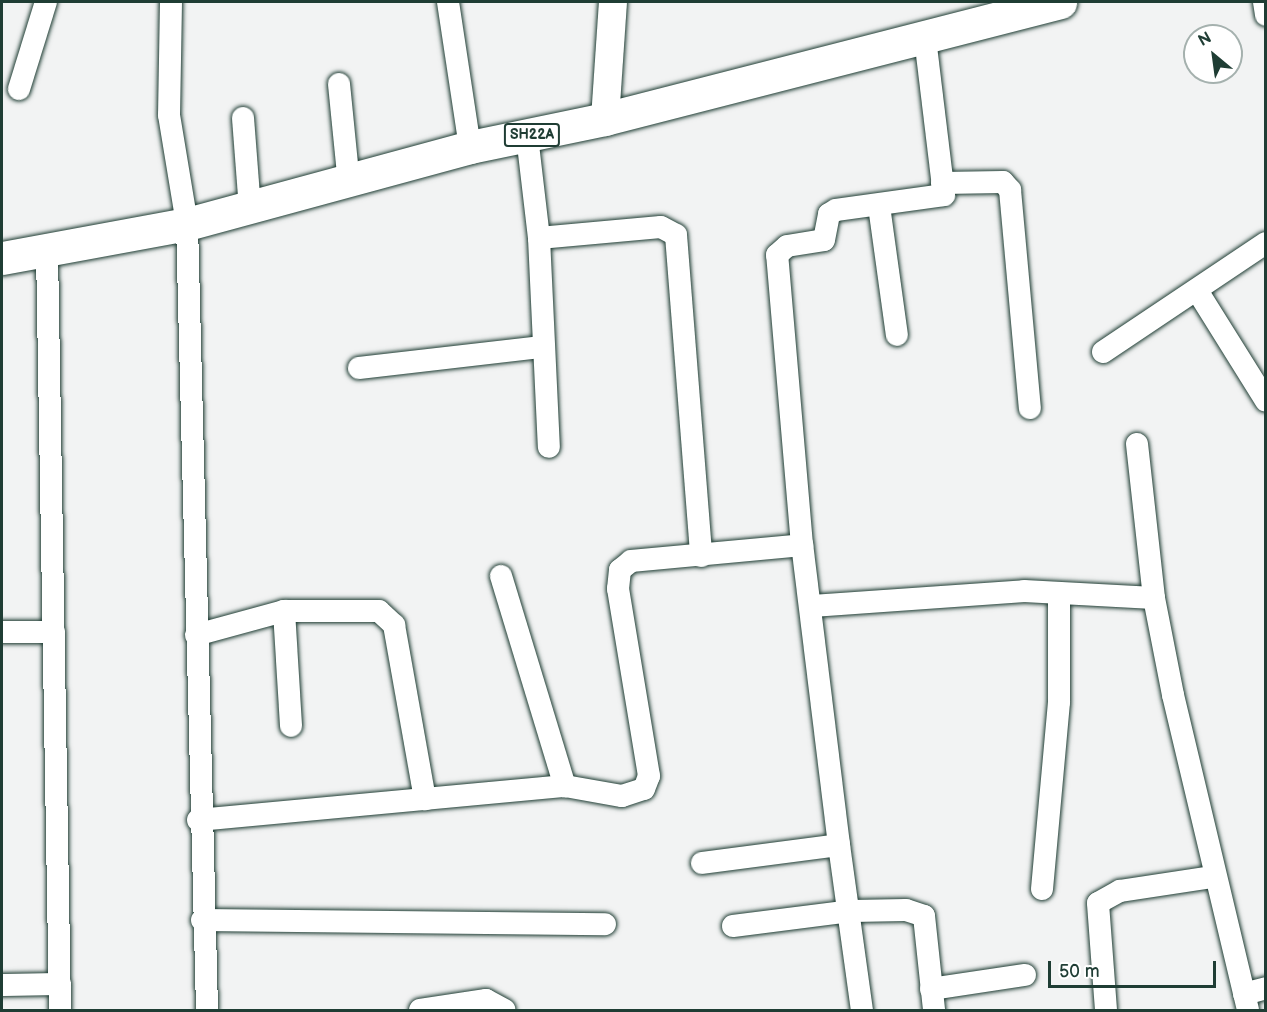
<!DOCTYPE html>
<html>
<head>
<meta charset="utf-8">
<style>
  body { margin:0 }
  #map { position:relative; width:1267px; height:1012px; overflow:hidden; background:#f2f3f3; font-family:"Balsamiq Sans",sans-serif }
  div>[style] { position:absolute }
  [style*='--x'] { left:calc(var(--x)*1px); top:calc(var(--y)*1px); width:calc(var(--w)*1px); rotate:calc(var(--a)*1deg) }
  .roads { filter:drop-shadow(0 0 2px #1f3d34) drop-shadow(0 0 2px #1f3d34) }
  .minor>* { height:22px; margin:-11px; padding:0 11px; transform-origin:11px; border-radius:11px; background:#fff }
  .tertiary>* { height:28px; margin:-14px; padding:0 14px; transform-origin:14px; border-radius:14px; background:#fff }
  .primary>* { height:33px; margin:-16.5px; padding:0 16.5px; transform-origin:16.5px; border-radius:16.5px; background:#fff }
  span { translate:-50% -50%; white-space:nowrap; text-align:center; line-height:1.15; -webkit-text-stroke:5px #fff; paint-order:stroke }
  .shield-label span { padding:2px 4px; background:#fff; border:2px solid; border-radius:4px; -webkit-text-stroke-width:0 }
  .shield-label { font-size:14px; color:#1f3d34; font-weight:700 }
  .frame { position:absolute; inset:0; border:3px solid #1f3d34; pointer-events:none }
  .north { position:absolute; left:1183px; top:24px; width:60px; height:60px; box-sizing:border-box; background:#fff; border:2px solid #a5b1ae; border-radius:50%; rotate:331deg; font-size:16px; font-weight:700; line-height:24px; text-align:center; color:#1f3d34 }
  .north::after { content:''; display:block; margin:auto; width:21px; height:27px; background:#1f3d34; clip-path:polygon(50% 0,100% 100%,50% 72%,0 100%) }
  .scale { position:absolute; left:1048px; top:961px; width:168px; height:27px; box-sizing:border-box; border:3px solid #1f3d34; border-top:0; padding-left:8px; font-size:18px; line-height:21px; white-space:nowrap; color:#1f3d34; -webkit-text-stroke:4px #fff; paint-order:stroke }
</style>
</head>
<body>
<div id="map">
  <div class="roads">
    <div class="minor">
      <i style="--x:171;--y:2;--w:113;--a:91"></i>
      <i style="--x:169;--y:115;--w:110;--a:80.6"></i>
      <i style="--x:187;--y:224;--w:786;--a:88.54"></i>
      <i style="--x:448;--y:2;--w:147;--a:81.4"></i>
      <i style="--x:1264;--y:2;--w:13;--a:81"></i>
      <i style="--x:339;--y:84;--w:100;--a:84.3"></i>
      <i style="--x:19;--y:89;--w:91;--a:-72.8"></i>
      <i style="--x:243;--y:118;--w:90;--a:85.6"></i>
      <i style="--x:527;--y:136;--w:103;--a:83.3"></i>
      <i style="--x:539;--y:238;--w:209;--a:87.3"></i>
      <i style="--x:942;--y:183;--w:61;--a:-0.9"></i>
      <i style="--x:1003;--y:182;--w:11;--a:49"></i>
      <i style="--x:1010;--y:190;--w:219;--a:84.8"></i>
      <i style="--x:879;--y:206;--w:130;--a:82.1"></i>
      <i style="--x:539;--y:238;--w:122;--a:-5.2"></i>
      <i style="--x:661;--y:227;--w:17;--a:28"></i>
      <i style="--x:676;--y:235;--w:322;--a:85.5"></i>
      <i style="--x:47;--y:250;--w:760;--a:89.02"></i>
      <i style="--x:1198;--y:292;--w:128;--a:58"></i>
      <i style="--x:1103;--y:352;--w:196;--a:-33.8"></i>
      <i style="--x:359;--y:368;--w:182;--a:-6.6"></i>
      <i style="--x:1137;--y:444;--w:155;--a:83.7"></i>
      <i style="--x:1154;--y:598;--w:99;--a:78.9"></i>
      <i style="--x:1173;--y:695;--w:324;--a:76.6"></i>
      <i style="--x:501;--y:576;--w:220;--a:73.1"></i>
      <i style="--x:812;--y:606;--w:213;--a:-4"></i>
      <i style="--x:1024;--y:591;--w:130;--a:3.1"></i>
      <i style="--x:284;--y:611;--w:115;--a:86.5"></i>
      <i style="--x:2;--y:632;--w:52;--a:0"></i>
      <i style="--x:196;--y:635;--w:91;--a:-15.3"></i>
      <i style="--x:284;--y:611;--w:95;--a:0"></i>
      <i style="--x:379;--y:611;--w:21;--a:43"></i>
      <i style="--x:394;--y:625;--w:177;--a:79.9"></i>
      <i style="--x:198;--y:820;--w:369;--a:-5.3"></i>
      <i style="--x:565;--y:786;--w:58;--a:10"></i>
      <i style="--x:622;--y:796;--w:23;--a:-18"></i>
      <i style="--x:644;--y:789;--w:14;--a:-69"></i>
      <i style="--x:649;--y:776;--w:190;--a:-99.4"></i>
      <i style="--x:618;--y:589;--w:19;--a:-84"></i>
      <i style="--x:620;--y:570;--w:14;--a:-39"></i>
      <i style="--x:631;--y:561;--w:172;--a:-5.3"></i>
      <i style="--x:839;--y:845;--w:167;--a:82.1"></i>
      <i style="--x:702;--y:863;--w:138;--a:-7.5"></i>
      <i style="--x:839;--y:845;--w:302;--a:-97"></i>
      <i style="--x:802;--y:545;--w:291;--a:-94.9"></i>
      <i style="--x:777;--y:255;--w:13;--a:-42"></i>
      <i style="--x:787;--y:246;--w:37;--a:-9"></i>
      <i style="--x:824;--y:240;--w:26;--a:-79"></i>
      <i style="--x:829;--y:214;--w:8;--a:-30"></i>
      <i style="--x:836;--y:210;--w:109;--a:-7.9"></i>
      <i style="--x:944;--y:195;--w:159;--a:-96.9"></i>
      <i style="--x:1042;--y:889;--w:188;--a:-84.8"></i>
      <i style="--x:1059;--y:702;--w:109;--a:-90"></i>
      <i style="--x:202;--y:920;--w:403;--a:0.6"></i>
      <i style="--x:733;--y:926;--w:120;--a:-7.2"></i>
      <i style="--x:852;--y:911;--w:54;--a:-1.1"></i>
      <i style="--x:906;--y:910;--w:19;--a:18"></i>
      <i style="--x:924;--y:916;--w:95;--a:83.9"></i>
      <i style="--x:2;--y:985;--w:58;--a:-1"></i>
      <i style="--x:931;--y:989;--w:95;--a:-8.5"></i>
      <i style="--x:1244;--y:994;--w:23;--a:-15"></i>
      <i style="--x:420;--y:1010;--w:67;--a:-8.6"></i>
      <i style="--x:486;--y:1000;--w:21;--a:28"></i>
      <i style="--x:1106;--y:1010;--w:107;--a:-94.3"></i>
      <i style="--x:1098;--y:903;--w:25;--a:-29"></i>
      <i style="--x:1120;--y:891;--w:93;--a:-8.7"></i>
    </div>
    <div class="tertiary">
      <i style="--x:605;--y:119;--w:117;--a:-86.1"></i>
    </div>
    <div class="primary">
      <i style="--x:2;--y:258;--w:188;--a:-10.4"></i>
      <i style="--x:187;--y:224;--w:293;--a:-15.2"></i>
      <i style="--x:470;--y:147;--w:138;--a:-11.7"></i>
      <i style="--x:605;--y:119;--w:470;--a:-14.4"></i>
    </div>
  </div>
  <div class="shield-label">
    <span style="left:532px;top:135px">SH22A</span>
  </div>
  <div class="frame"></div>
  <div class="north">N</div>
  <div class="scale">50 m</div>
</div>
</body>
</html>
